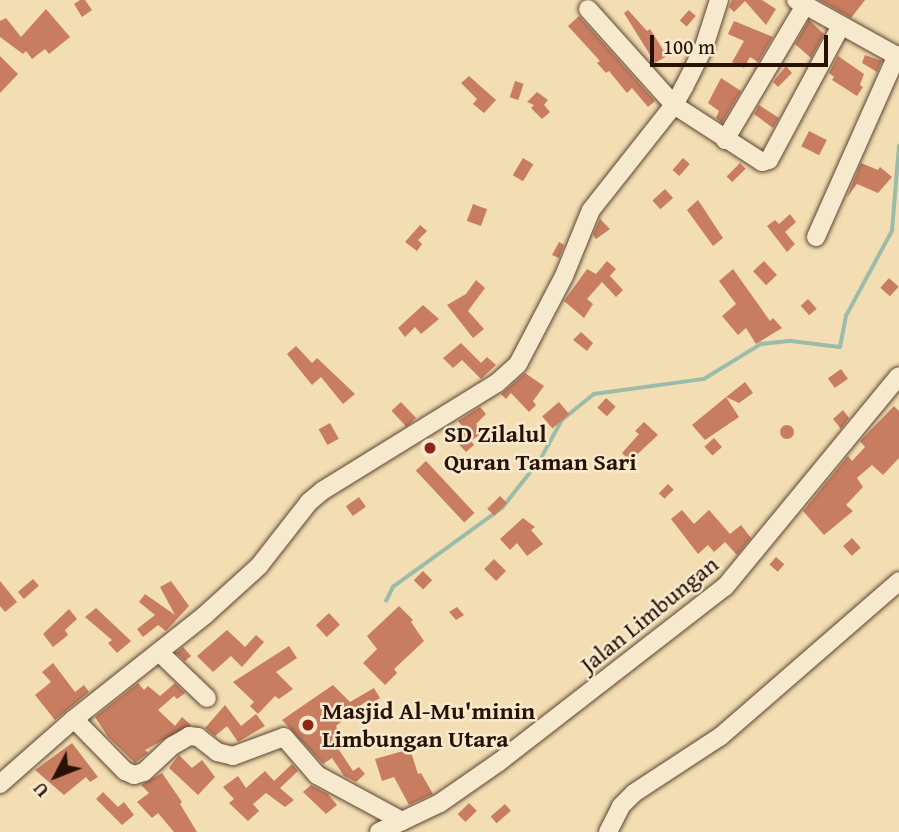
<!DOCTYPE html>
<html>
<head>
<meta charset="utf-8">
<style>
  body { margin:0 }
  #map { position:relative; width:899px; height:832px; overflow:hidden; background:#f3ddb2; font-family:"Gentium Book Plus",serif }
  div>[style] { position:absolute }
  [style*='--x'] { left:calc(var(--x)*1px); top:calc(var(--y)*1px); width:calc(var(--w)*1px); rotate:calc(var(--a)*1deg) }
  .stream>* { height:3.5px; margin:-1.75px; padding:0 1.75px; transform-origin:1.75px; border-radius:1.75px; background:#9bbcaa }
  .building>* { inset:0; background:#c87d61; transform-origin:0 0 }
  .round { border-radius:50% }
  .roads { filter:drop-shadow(0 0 2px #5c4431) drop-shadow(0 0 2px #5c4431) }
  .minor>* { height:18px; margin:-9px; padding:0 9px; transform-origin:9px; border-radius:9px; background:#f7e9cd }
  .dots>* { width:19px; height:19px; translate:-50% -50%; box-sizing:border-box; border:4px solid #f7e9cd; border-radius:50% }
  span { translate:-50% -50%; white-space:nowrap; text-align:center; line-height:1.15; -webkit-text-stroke:5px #f7e9cd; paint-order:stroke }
  .poi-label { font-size:24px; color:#291106; font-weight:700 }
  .left { translate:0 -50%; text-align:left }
  .street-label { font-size:24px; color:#291106 }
  .north { position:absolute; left:21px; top:741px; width:70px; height:70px; -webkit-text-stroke:5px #f7e9cd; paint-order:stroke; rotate:228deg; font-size:19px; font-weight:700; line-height:28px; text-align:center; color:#291106 }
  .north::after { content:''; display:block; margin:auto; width:24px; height:32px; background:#291106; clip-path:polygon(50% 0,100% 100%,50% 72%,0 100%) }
  .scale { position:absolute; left:650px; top:35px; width:178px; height:32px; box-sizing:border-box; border:4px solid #291106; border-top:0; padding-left:9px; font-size:21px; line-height:24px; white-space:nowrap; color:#291106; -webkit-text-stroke:5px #f7e9cd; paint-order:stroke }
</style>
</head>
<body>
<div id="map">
  <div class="stream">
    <i style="--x:386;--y:601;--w:16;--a:-63"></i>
    <i style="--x:393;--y:587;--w:135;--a:-35.9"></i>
    <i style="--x:502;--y:508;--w:61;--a:-51.6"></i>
    <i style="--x:540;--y:460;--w:46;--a:-61.2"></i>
    <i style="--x:562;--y:420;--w:41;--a:-39.1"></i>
    <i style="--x:594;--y:394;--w:111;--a:-7.8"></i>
    <i style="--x:704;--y:379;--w:67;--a:-31.6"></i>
    <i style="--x:761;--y:344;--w:30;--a:-6"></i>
    <i style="--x:791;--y:341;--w:49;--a:7"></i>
    <i style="--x:840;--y:347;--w:32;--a:-79"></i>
    <i style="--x:846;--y:316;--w:97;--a:-61.6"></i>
    <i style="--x:892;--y:231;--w:85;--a:-85.3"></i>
  </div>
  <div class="building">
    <i style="clip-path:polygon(80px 0,85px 0,92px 10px,82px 17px,74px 4px)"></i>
    <i style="clip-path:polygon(732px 0,762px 0,776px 9px,766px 25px,745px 1px,734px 12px,729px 7px)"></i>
    <i style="clip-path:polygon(819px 0,865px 0,851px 18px)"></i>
    <i style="clip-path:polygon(46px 9px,70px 37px,49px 54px,45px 49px,32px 59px,26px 51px,23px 54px,0 37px,0 21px,6px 18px,21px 37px)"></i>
    <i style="clip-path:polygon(628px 10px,647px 31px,650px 29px,667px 56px,655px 63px,624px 13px)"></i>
    <i style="left:689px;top:10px;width:9px;height:14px;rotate:41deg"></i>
    <i style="clip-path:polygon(579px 16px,655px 101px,648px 107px,632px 88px,627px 93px,609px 71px,606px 73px,597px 63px,600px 61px,568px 26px)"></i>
    <i style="clip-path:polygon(809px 20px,824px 34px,811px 58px,795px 44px)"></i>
    <i style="clip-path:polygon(734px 21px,773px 37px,758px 62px,750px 57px,744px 68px,732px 62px,744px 41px,728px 34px)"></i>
    <i style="clip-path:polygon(865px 55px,882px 61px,877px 72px,862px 63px)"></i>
    <i style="clip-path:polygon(0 56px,18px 74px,0 93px)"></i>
    <i style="clip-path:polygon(838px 56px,864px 74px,860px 85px,863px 87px,857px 96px,832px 80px,834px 77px,829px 73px)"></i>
    <i style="clip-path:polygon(786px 66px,792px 73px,778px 87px,773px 82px)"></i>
    <i style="clip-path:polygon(469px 76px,496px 100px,484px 113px,473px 104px,477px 99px,461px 83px)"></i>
    <i style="clip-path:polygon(721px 78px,741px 91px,722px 123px,716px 118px,719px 111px,708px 103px)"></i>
    <i style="left:515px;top:81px;width:9px;height:17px;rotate:18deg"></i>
    <i style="clip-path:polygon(537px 92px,548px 100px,544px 105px,550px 112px,542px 119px,531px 108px,534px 105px,527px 102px)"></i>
    <i style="clip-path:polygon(759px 105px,779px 118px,773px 128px,754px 114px)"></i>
    <i style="left:809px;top:131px;width:20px;height:17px;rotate:27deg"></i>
    <i style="left:523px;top:158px;width:12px;height:20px;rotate:31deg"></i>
    <i style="left:683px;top:158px;width:9px;height:16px;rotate:41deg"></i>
    <i style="left:740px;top:163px;width:8px;height:19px;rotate:45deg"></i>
    <i style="clip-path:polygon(861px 163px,878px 170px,880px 167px,892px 177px,878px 193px,857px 184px,847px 197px)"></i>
    <i style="left:665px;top:189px;width:12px;height:17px;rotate:48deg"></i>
    <i style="clip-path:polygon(698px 200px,723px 238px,713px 246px,687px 210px)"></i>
    <i style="left:473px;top:204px;width:15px;height:18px;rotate:20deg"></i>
    <i style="clip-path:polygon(790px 214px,796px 222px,785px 232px,795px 244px,787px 252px,767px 226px,775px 220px,779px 224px)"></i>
    <i style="clip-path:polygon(600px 219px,610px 229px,596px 239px,593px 235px)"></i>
    <i style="clip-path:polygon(420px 225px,427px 231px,418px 240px,422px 244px,417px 251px,405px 242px)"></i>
    <i style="clip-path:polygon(559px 242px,564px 245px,559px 258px,552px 255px)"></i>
    <i style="clip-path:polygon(607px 261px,616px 269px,610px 276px,623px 290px,616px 297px,602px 282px,587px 299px,593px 304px,584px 318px,564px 301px,587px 269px,596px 274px)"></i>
    <i style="left:764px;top:261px;width:19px;height:15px;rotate:47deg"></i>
    <i style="clip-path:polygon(733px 269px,770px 321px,773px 318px,782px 328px,756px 344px,746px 328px,738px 335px,722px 316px,736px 304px,719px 281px)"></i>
    <i style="left:889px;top:278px;width:13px;height:13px;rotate:42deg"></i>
    <i style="clip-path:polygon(476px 280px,485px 288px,468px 311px,484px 329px,473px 338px,447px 305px,466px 294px)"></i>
    <i style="left:808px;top:299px;width:13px;height:10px;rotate:48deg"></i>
    <i style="clip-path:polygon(423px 305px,439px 319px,421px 334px,415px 327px,405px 337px,398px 328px)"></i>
    <i style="clip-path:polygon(581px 332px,593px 343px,587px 351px,573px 340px)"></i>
    <i style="clip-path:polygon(461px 343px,481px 363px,487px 357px,496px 365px,481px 379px,462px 360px,453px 368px,443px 358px)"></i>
    <i style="clip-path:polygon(296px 346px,312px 363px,317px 358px,355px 394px,343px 404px,321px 377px,312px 385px,287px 354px)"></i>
    <i style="left:841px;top:369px;width:12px;height:16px;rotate:55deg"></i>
    <i style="clip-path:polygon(525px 373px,544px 386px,533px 401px,536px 405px,529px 412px,511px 393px,506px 399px,501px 394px)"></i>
    <i style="clip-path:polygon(745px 382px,753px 393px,739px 403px,726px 397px)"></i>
    <i style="clip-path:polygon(726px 397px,739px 417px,705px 440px,692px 425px)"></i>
    <i style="left:606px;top:398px;width:13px;height:13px;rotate:42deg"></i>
    <i style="left:401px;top:402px;width:22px;height:13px;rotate:47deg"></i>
    <i style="left:559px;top:402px;width:16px;height:22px;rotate:50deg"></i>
    <i style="clip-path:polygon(894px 406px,899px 411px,899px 458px,883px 475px,872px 465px,857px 478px,863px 487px,846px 505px,853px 511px,824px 535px,803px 511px,848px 456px,852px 461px,865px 447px,860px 441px)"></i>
    <i style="clip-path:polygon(480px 407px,486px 414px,476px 424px,483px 432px,471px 441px,474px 445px,466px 452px,451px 436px,462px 426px,458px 421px)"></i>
    <i style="clip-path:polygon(843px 410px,849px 418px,841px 429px,833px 419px)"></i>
    <i style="clip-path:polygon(644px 422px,658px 435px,630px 461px,622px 453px,639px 434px,635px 431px)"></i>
    <i style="left:330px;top:423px;width:18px;height:13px;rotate:61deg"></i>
    <i class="round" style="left:780px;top:425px;width:14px;height:14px"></i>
    <i style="left:714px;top:438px;width:12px;height:13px;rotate:48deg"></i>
    <i style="left:426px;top:461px;width:71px;height:14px;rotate:47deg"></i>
    <i style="left:668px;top:484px;width:8px;height:13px;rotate:45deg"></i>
    <i style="left:500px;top:496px;width:10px;height:18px;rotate:45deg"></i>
    <i style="left:359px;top:497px;width:12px;height:16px;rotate:55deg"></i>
    <i style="clip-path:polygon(682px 510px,694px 524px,709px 510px,730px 534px,741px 525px,751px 538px,737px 555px,725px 542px,714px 552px,708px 545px,698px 554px,671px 519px)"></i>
    <i style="clip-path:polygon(523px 518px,535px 527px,531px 530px,543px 544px,527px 556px,517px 543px,510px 550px,500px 539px)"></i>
    <i style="left:852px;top:538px;width:13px;height:12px;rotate:48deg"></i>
    <i style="left:776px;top:557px;width:11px;height:10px;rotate:41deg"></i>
    <i style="left:494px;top:559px;width:17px;height:14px;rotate:45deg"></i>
    <i style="left:423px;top:571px;width:13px;height:13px;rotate:45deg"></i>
    <i style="left:33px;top:579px;width:9px;height:20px;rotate:49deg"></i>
    <i style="clip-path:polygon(0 581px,17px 602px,5px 612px,0 606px)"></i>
    <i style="clip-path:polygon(171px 581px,189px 606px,166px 631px,158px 625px,143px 637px,137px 629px,155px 615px,139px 602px,145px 594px,175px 615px,160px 587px)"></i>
    <i style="clip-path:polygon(399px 606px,413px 620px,411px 622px,424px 641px,394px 669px,397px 673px,385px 685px,363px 663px,377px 649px,367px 636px)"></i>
    <i style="clip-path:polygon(457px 607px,464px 615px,456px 620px,449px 612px)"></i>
    <i style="clip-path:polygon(96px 608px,131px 641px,117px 653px,108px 643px,112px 640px,85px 617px)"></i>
    <i style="clip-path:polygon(69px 609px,77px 619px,65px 630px,68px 635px,53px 647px,43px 634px)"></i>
    <i style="left:329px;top:613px;width:16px;height:18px;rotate:47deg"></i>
    <i style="clip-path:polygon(227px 630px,245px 647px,256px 635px,264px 642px,242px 667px,231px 656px,213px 672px,197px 656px)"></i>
    <i style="clip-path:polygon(289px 646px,297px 658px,276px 672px,293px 689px,279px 699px,275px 696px,258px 714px,250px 706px,254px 702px,233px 682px)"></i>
    <i style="clip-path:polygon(183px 647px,191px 656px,185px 661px,176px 653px)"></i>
    <i style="clip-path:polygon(53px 663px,75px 692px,84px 685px,89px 692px,55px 720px,35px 695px,51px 682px,42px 672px)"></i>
    <i style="clip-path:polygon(138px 683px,144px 690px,148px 686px,160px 696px,175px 683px,185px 693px,177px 699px,174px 696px,158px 710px,175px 726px,182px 717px,191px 725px,145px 750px,148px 753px,135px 763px,108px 737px,95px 717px)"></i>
    <i style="clip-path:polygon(333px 685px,350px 702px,374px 688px,380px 698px,367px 706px,365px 702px,336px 726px,346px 746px,339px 750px,353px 771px,359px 767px,365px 774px,356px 782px,344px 776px,332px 758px,323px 764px,282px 720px)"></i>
    <i style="clip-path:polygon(225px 705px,241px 726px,256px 714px,265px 726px,238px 742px,227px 726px,215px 736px,205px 728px)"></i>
    <i style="clip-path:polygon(72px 743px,98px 777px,90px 782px,86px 777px,64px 795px,35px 770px)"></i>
    <i style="clip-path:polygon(410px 749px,418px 774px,421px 773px,433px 794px,409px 805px,394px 777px,382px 781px,375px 759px)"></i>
    <i style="clip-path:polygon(179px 755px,192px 768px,202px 760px,215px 777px,198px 795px,169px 768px)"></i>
    <i style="clip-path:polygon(292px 764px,298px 771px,280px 788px,294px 800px,285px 807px,266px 793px,253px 804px,259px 811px,248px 821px,229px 803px,234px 799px,223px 787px,238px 776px,246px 788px,265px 771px,274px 781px)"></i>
    <i style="clip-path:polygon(162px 773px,182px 802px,180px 804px,197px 832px,174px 832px,158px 813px,152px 818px,137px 802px,149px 793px,141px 785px)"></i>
    <i style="clip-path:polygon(311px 785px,328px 794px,337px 805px,326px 814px,303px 792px)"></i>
    <i style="clip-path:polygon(103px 792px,118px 807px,124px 802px,134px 815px,122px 825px,96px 799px)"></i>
    <i style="left:469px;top:803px;width:11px;height:16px;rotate:45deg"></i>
    <i style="left:505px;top:804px;width:9px;height:19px;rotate:49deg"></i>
  </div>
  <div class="roads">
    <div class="minor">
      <i style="--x:796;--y:0;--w:118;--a:29"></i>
      <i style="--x:588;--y:9;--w:129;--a:48.1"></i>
      <i style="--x:674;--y:105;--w:105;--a:32.9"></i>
      <i style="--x:762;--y:162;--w:7;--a:-16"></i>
      <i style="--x:769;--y:160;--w:152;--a:-61.8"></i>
      <i style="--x:725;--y:140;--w:157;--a:-59.3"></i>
      <i style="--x:816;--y:237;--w:199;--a:-66"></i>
      <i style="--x:160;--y:653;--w:65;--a:43.8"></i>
      <i style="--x:74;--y:719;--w:73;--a:45.6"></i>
      <i style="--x:125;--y:771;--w:10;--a:24"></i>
      <i style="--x:134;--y:775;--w:10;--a:-17"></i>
      <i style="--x:144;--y:772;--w:38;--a:-43"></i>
      <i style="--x:172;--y:746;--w:20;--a:-30"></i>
      <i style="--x:189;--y:736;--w:9;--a:6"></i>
      <i style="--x:198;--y:737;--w:24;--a:38"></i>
      <i style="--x:217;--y:752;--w:16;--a:14"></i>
      <i style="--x:233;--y:756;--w:54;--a:-20.4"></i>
      <i style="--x:284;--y:737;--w:50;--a:49"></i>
      <i style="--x:317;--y:775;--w:97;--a:28.4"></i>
      <i style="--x:0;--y:784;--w:98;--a:-41.3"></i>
      <i style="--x:74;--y:719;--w:167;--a:-38.4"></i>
      <i style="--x:205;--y:615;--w:73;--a:-42.2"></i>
      <i style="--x:259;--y:566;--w:81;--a:-52"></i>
      <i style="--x:309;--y:502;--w:17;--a:-40"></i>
      <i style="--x:322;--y:491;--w:206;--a:-31.7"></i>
      <i style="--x:497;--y:383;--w:28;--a:-42"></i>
      <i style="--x:518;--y:364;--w:99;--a:-62.4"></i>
      <i style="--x:564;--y:276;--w:71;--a:-67.8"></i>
      <i style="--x:591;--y:210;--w:134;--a:-51.7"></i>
      <i style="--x:674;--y:105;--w:21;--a:-61"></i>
      <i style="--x:684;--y:87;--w:45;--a:-63.4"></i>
      <i style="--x:704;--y:47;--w:49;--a:-72.3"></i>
      <i style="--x:379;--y:832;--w:68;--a:-25.4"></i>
      <i style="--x:440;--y:803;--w:72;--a:-34.8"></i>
      <i style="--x:499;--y:762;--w:286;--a:-37.8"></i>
      <i style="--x:725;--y:587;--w:273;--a:-50.5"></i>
      <i style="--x:608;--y:832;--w:29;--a:-63"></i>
      <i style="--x:621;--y:806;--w:18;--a:-45"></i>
      <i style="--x:634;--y:793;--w:104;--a:-33.2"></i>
      <i style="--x:721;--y:736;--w:236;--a:-41"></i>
    </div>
  </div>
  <div class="dots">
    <i style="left:430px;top:448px;background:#8f2418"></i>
    <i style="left:308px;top:725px;background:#8f2418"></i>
  </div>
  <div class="poi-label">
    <span class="left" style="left:444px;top:448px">SD Zilalul<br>Quran Taman Sari</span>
    <span class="left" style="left:322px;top:725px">Masjid Al-Mu'minin<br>Limbungan Utara</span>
  </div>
  <div class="street-label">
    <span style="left:649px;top:614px;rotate:-39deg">Jalan Limbungan</span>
  </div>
  <div class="north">U</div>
  <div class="scale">100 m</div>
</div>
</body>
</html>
